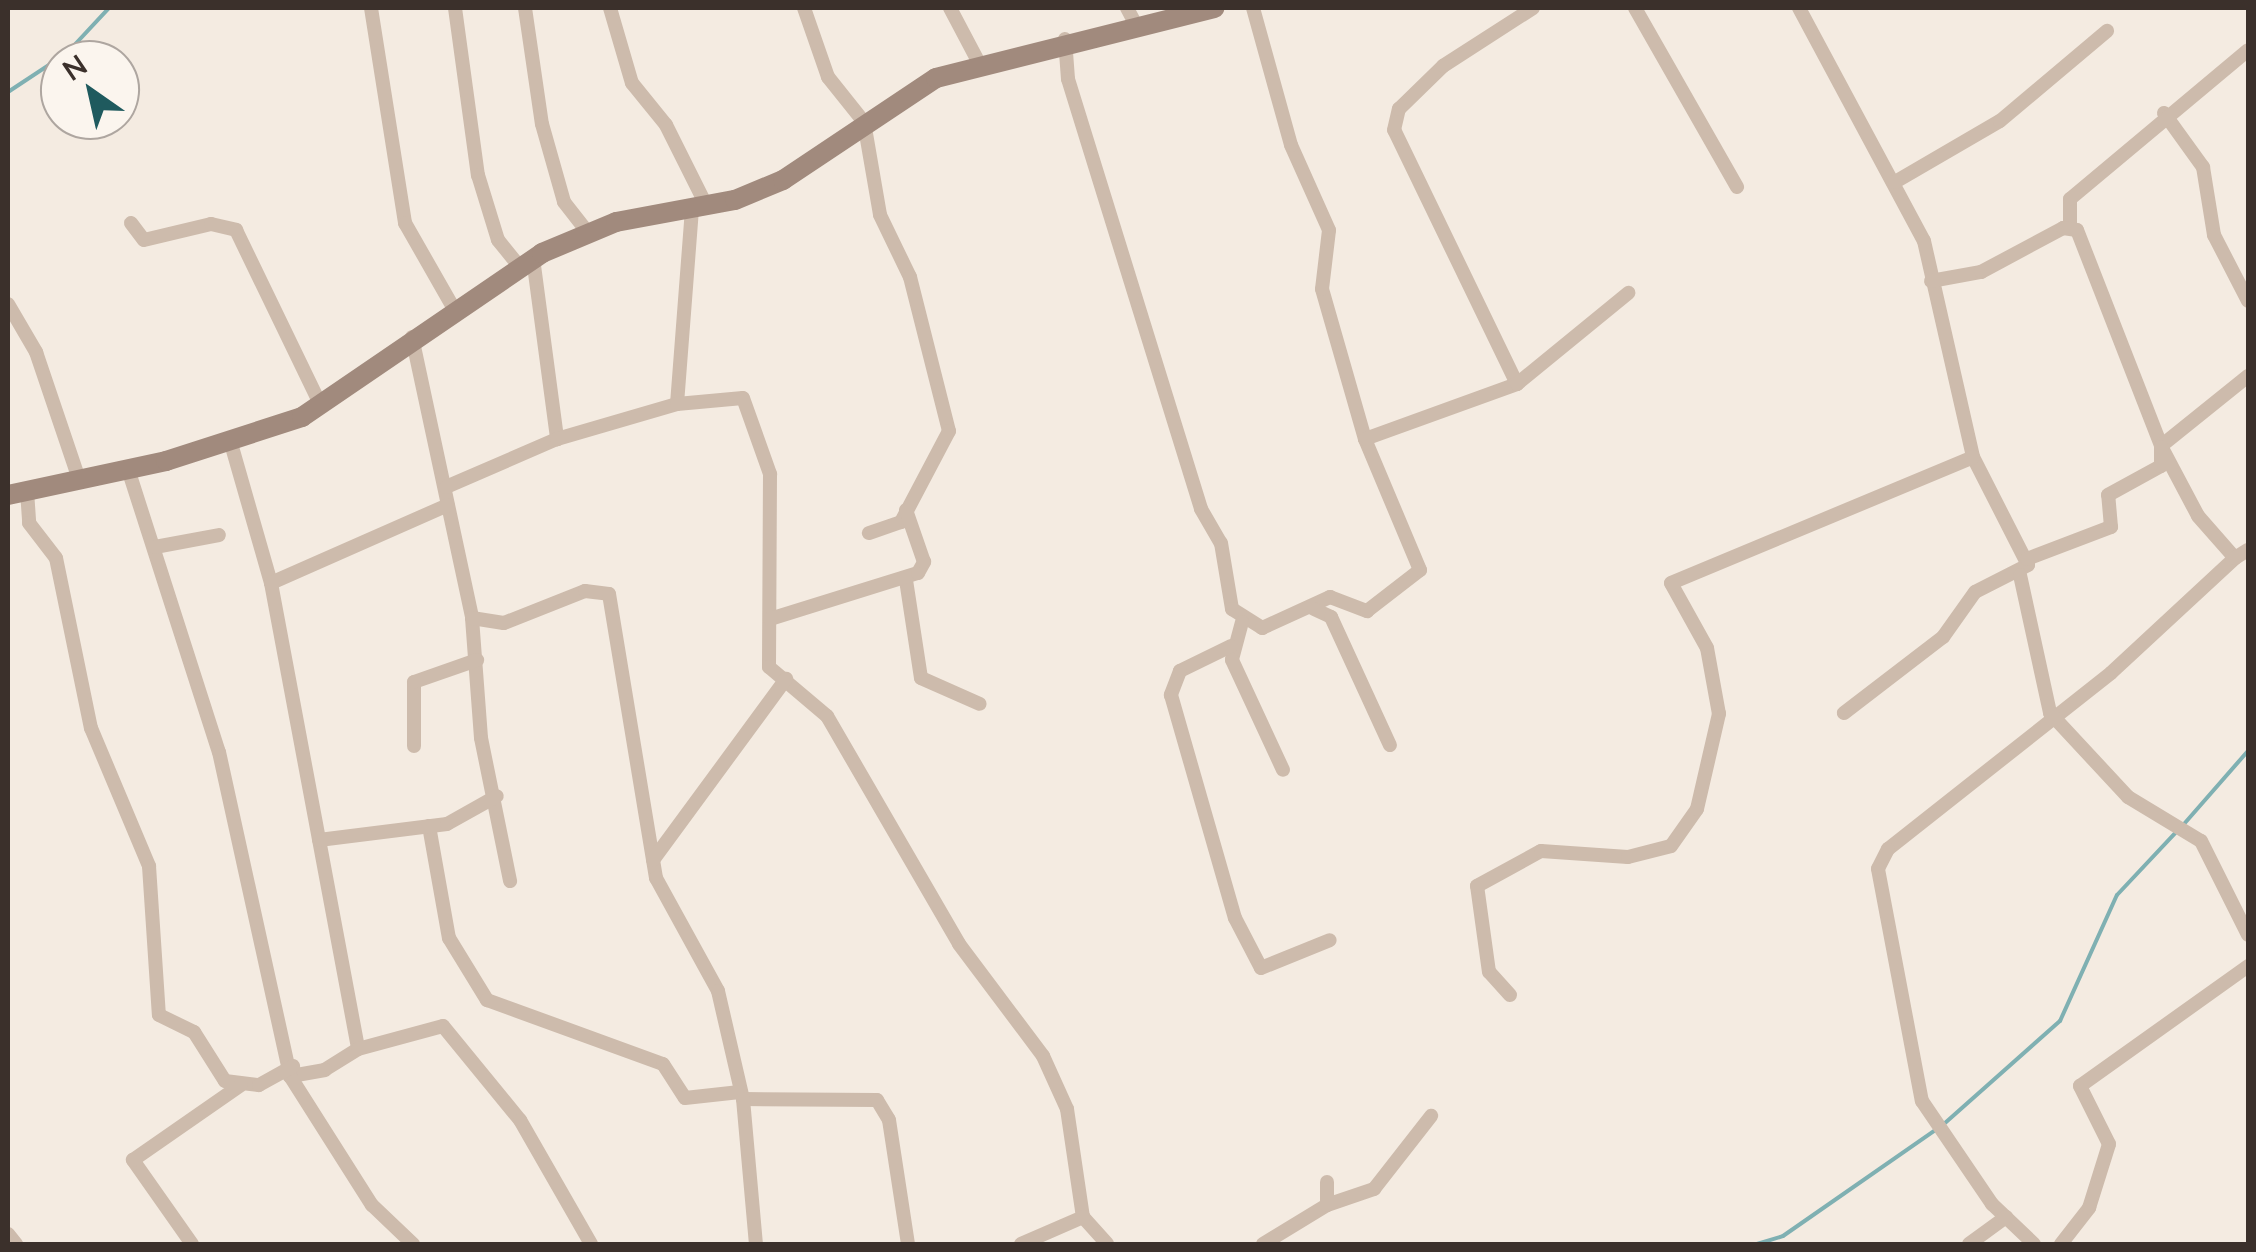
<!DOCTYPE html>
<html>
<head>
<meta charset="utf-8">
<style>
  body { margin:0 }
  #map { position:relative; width:2256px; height:1252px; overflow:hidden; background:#f4ebe1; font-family:Lato,sans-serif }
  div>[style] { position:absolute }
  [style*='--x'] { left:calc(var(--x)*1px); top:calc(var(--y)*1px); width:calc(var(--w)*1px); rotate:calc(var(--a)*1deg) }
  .stream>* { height:4px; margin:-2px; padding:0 2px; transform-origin:2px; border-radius:2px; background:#7fb0b2 }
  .street>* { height:14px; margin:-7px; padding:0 7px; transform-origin:7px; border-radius:7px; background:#cdbbac }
  .secondary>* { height:20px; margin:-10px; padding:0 10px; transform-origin:10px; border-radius:10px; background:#a18a7d }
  span { translate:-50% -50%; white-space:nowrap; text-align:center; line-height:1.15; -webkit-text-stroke:9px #fbf5ee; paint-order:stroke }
  .frame { position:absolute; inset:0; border:10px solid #3b302b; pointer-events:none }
  .north { position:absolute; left:40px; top:40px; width:100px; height:100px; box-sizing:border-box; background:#fbf5ee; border:2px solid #aea6a0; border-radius:50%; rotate:326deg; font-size:28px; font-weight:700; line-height:40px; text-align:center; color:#3b302b }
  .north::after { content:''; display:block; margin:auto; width:35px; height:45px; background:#1f5a5e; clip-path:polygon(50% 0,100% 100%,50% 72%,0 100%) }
</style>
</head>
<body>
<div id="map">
  <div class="stream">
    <i style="--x:8;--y:92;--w:71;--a:-33.5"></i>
    <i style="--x:67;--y:53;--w:62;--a:-47"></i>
    <i style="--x:2184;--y:824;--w:97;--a:-48.8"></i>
    <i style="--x:1945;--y:1123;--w:154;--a:-41.6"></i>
    <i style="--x:2060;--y:1021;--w:138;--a:-65.7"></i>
    <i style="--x:2117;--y:895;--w:88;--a:-46.8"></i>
    <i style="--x:1757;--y:1244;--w:27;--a:-17"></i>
    <i style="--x:1783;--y:1236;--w:188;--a:-34.8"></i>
  </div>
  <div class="street">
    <i style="--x:371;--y:8;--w:218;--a:81"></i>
    <i style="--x:405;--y:223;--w:97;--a:60.3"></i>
    <i style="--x:455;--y:8;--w:169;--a:82.2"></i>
    <i style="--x:478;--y:175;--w:68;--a:72.9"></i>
    <i style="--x:498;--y:240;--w:35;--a:51"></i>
    <i style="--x:525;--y:8;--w:117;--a:81.7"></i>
    <i style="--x:542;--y:124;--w:81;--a:74.2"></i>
    <i style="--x:564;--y:202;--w:37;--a:52"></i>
    <i style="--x:610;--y:8;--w:78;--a:73.7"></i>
    <i style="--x:632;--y:83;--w:54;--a:51"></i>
    <i style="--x:666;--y:125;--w:89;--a:63.4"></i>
    <i style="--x:804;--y:8;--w:73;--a:70.8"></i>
    <i style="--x:828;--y:77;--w:58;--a:51.3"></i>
    <i style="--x:864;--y:122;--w:94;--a:80.2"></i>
    <i style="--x:880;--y:215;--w:69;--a:64.2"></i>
    <i style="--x:910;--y:277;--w:159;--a:75.8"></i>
    <i style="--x:949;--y:431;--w:103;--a:117.8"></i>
    <i style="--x:901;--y:522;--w:34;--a:161"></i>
    <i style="--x:950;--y:8;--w:62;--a:62.2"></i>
    <i style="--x:1127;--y:8;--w:17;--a:62"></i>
    <i style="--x:1635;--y:8;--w:206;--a:60.3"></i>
    <i style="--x:1799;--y:8;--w:264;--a:61.8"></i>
    <i style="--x:1924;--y:241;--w:221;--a:77.2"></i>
    <i style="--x:1973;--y:457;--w:121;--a:63"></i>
    <i style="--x:2028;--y:565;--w:59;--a:153"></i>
    <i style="--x:1975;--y:592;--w:55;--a:125.4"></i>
    <i style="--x:1943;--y:637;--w:125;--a:142.5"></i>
    <i style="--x:1065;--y:39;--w:40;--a:85.7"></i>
    <i style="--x:1068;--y:79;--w:450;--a:72.8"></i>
    <i style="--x:1201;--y:509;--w:39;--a:60"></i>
    <i style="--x:1221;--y:543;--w:67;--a:80.5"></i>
    <i style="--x:1232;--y:609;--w:36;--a:32"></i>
    <i style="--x:1262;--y:628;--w:75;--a:-24.5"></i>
    <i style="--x:1330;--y:597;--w:40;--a:21"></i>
    <i style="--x:1367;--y:611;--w:67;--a:-37.7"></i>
    <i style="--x:1420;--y:570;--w:142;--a:-112.8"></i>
    <i style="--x:1365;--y:439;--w:156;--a:-106"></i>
    <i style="--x:1322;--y:289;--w:59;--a:-83.2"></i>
    <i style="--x:1329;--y:230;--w:93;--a:-114.1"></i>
    <i style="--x:1291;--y:145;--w:142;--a:-105.5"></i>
    <i style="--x:2164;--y:113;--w:67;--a:54.2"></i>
    <i style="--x:2203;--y:167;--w:69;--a:80.8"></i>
    <i style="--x:2214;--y:235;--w:74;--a:62.7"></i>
    <i style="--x:1895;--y:182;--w:121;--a:-30.2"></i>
    <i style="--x:2000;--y:121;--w:140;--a:-40.1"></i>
    <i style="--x:131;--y:223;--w:21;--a:53"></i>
    <i style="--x:144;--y:240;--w:69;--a:-13.4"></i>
    <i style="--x:211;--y:224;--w:26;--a:13"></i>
    <i style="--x:236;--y:230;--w:193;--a:64.2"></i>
    <i style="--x:2070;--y:226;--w:27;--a:-90"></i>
    <i style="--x:2070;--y:199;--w:232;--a:-39.9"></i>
    <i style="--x:533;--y:258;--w:183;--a:82.4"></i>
    <i style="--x:1931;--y:281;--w:51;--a:-10.2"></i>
    <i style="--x:1981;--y:272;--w:93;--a:-28.2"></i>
    <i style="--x:2063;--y:228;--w:14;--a:8"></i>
    <i style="--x:2077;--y:230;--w:232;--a:68.7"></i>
    <i style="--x:2161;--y:446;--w:79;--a:62.1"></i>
    <i style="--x:2198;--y:516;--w:56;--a:48.6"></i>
    <i style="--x:2235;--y:558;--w:169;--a:137.2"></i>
    <i style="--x:2111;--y:673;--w:284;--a:141.7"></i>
    <i style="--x:1888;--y:849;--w:22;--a:117"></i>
    <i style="--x:1878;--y:869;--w:236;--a:79.3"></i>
    <i style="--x:1922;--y:1101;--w:125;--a:55.8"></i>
    <i style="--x:1992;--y:1204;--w:58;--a:43.6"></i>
    <i style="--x:8;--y:304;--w:56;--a:59.7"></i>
    <i style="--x:36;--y:352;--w:134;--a:71.3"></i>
    <i style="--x:412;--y:337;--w:287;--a:77.9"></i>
    <i style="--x:472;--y:618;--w:120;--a:85.7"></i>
    <i style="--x:481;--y:738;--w:146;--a:78.5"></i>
    <i style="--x:1517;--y:384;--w:282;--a:-115.8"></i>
    <i style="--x:1394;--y:130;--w:22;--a:-77"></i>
    <i style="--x:1399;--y:109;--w:62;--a:-44.3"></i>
    <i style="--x:1443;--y:66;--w:107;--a:-32.8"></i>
    <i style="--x:677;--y:404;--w:197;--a:-85.6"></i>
    <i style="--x:1365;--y:439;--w:162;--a:-19.9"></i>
    <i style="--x:1517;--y:384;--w:144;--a:-39.3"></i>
    <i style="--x:230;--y:440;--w:149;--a:74"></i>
    <i style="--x:271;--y:583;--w:474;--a:79.4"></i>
    <i style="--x:358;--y:1049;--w:39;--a:148"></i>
    <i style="--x:325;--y:1070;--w:36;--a:170"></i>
    <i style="--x:2161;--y:446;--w:112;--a:-38.8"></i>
    <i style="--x:128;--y:469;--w:297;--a:72.2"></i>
    <i style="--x:219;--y:752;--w:332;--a:77.6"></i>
    <i style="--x:290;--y:1076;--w:153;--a:57.6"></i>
    <i style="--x:372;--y:1205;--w:57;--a:43.6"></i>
    <i style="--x:446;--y:487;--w:121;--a:-23.4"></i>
    <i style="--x:557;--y:439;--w:125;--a:-16.3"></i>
    <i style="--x:677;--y:404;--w:66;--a:-5.2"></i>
    <i style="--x:743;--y:398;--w:81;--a:70.4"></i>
    <i style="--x:770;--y:474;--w:193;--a:90.3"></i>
    <i style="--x:769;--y:667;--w:76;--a:40.2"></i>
    <i style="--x:827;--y:716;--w:263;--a:59.9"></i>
    <i style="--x:959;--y:944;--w:140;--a:53.1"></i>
    <i style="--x:1043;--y:1056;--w:58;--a:65.6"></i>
    <i style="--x:1067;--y:1109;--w:109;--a:81.6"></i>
    <i style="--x:1083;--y:1217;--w:36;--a:48"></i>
    <i style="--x:27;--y:491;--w:32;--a:86"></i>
    <i style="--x:29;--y:523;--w:44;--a:52.4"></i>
    <i style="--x:56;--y:558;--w:174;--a:78.4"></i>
    <i style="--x:91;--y:728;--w:150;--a:67.2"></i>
    <i style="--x:149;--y:866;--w:149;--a:86.2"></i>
    <i style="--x:159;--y:1015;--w:39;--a:26"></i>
    <i style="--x:194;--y:1032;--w:58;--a:57.7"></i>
    <i style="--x:225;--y:1081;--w:34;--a:7"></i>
    <i style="--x:259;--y:1085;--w:39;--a:-29"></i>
    <i style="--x:155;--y:547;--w:65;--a:-10.6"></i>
    <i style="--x:2235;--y:558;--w:15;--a:-32"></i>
    <i style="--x:2027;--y:559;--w:90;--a:-20.9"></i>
    <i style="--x:2111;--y:527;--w:32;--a:-95"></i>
    <i style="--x:2108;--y:495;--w:60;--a:-28.7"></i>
    <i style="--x:2161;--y:466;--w:19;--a:-90"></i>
    <i style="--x:2020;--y:575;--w:141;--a:77.7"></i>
    <i style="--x:2050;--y:713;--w:115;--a:47.1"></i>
    <i style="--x:2128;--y:797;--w:85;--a:31.1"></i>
    <i style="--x:2201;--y:841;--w:105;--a:63.4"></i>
    <i style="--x:906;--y:580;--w:99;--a:81.3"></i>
    <i style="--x:921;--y:678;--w:64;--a:23.8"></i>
    <i style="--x:271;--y:583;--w:193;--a:-23.8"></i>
    <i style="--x:1314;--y:609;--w:19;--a:25"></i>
    <i style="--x:1331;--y:617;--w:141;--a:65.3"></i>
    <i style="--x:472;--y:618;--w:32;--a:9"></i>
    <i style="--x:504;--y:623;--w:87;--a:-21.6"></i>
    <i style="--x:585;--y:591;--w:24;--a:7"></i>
    <i style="--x:609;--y:594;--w:288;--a:80.6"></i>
    <i style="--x:656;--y:878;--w:129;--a:61.2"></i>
    <i style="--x:718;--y:991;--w:111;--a:77"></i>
    <i style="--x:743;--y:1099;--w:134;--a:0.4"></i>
    <i style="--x:877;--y:1100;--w:23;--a:59"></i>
    <i style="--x:889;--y:1120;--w:125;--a:81.3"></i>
    <i style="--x:770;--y:619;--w:155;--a:-17.3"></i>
    <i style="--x:918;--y:573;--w:13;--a:-61"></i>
    <i style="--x:924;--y:562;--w:55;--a:-109.1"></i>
    <i style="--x:1242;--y:622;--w:39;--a:105"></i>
    <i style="--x:1232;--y:660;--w:121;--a:65.1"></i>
    <i style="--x:1231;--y:646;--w:57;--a:153.9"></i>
    <i style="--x:1180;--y:671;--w:26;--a:111"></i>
    <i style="--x:1171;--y:695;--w:232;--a:74"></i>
    <i style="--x:1235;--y:918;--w:56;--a:62.5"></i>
    <i style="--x:1261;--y:968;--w:74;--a:-22.1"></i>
    <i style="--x:414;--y:746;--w:64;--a:-90"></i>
    <i style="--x:414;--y:682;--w:67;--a:-19.2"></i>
    <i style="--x:429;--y:826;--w:114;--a:79.9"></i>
    <i style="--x:449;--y:938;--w:73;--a:58.5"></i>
    <i style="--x:487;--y:1000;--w:187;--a:20"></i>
    <i style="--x:663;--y:1064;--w:40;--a:57.1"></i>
    <i style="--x:685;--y:1098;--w:55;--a:-6.2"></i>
    <i style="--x:319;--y:840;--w:129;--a:-7.1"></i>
    <i style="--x:447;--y:824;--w:57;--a:-29.2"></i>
    <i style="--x:653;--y:860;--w:225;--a:-53.7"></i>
    <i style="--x:1510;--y:995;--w:31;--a:-132"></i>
    <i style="--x:1489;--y:972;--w:87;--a:-97.9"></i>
    <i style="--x:1477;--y:886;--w:73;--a:-28.7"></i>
    <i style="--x:1541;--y:851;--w:87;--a:3.9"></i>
    <i style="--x:1628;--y:857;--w:44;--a:-14.3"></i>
    <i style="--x:1671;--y:846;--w:45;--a:-54.9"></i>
    <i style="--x:1697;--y:809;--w:98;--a:-77"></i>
    <i style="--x:1719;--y:714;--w:67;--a:-100.3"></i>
    <i style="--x:1707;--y:648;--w:74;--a:-119"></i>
    <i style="--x:1671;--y:583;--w:327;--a:-22.6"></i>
    <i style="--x:358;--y:1049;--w:88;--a:-15.1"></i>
    <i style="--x:443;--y:1026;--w:122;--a:50.7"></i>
    <i style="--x:520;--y:1120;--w:143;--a:60.2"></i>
    <i style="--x:743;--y:1099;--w:146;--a:84.9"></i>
    <i style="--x:1327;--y:1205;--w:50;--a:-18.8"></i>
    <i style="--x:1374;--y:1189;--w:93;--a:-52"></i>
    <i style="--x:8;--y:1234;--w:13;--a:51"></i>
    <i style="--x:192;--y:1244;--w:103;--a:-125.1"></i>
    <i style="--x:133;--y:1160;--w:131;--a:-34.8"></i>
    <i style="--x:1021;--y:1244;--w:68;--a:-23.5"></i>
    <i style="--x:1263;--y:1244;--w:75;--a:-31.4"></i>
    <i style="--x:1327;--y:1205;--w:23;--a:-90"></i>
    <i style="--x:1969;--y:1244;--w:46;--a:-36.1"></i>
    <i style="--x:2061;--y:1244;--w:46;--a:-52.1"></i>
    <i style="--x:2089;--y:1208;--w:67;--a:-72.6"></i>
    <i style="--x:2109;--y:1144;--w:65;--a:-116.6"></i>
    <i style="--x:2080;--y:1086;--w:206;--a:-35.5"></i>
  </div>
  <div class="secondary">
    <i style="--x:8;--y:495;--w:162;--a:-12.1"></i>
    <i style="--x:166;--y:461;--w:143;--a:-17.9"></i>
    <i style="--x:302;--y:417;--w:291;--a:-34.3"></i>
    <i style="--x:542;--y:253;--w:80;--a:-22.7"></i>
    <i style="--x:616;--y:222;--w:121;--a:-10.5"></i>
    <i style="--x:735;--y:200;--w:52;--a:-22.6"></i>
    <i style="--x:783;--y:180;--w:184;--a:-33.7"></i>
    <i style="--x:936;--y:78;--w:287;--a:-14.1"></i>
  </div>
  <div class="frame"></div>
  <div class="north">N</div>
</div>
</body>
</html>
